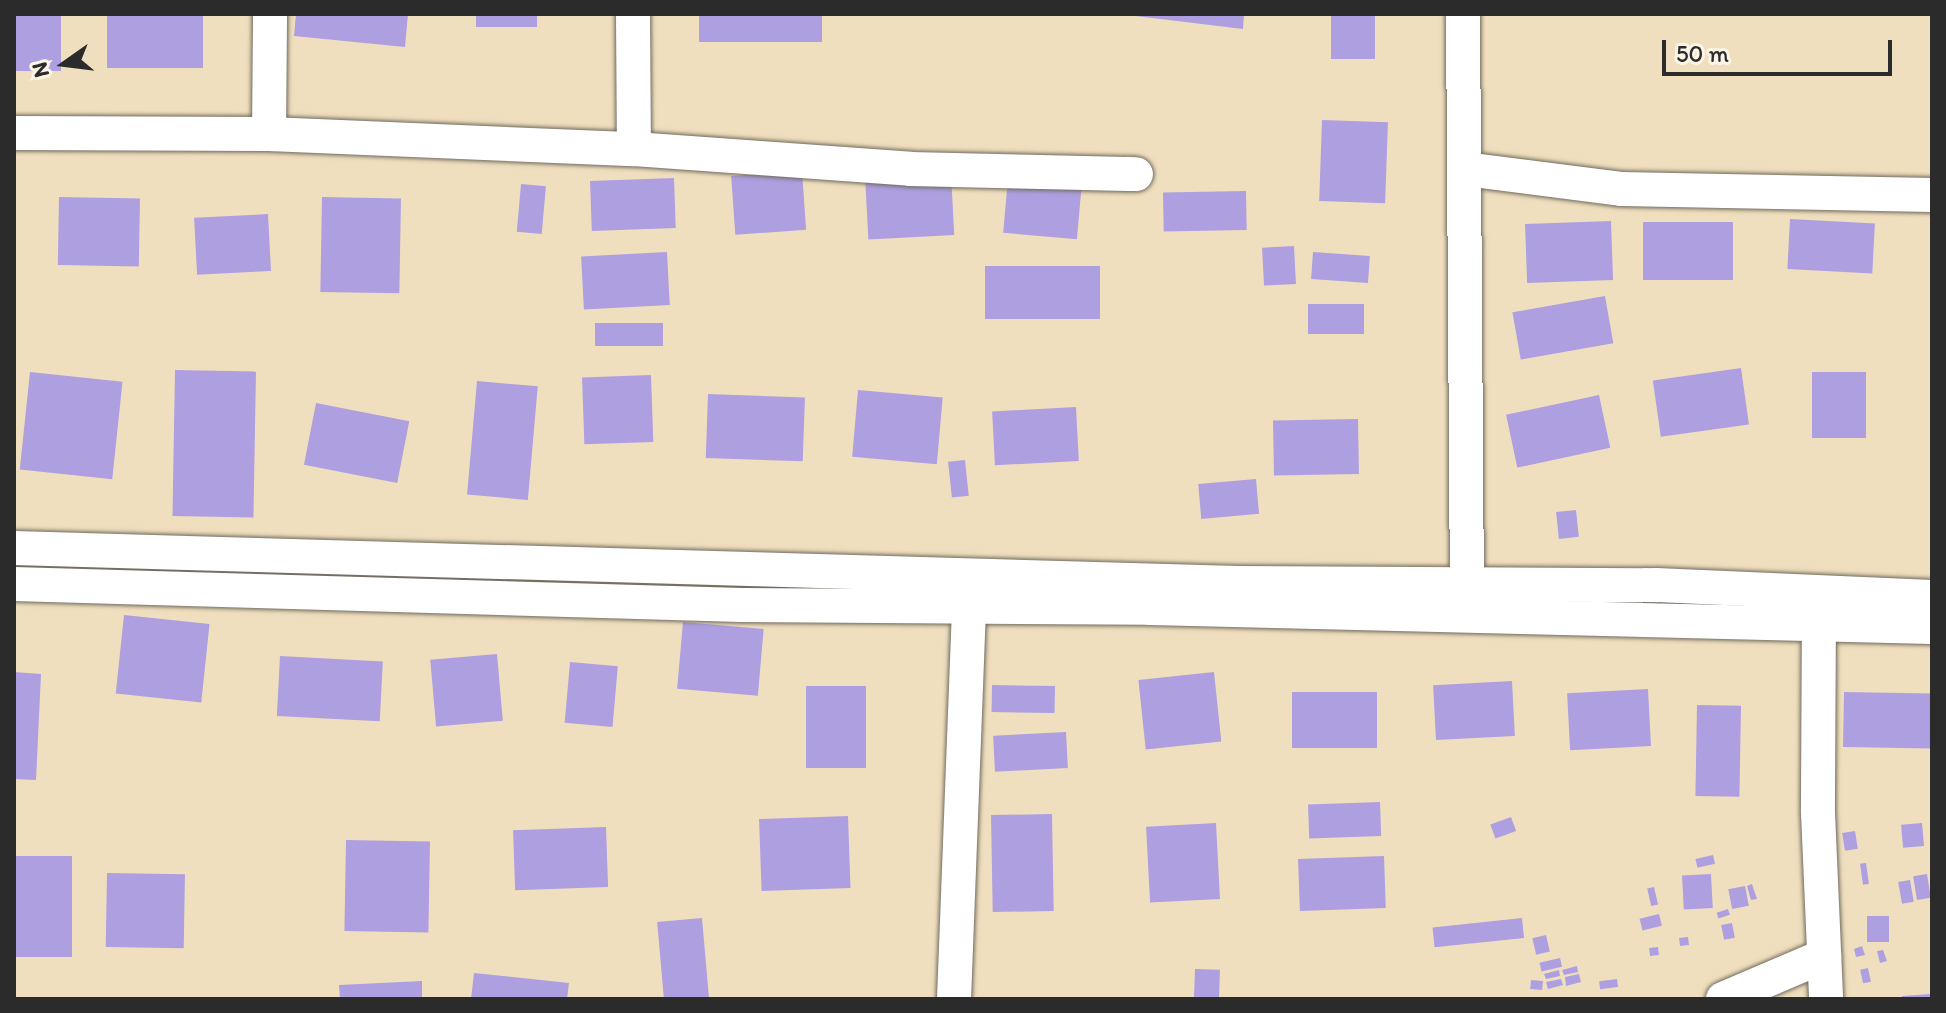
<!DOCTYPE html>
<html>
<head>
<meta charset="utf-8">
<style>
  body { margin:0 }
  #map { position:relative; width:1946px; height:1013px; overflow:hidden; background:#f0dfbe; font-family:Itim,sans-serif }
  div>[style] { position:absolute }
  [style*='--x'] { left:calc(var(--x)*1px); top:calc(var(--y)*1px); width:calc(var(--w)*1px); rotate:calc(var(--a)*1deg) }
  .building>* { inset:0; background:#ae9fe1; transform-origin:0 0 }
  .roads { filter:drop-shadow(0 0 2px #706a5e) drop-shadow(0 0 2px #706a5e) }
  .street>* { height:34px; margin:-17px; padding:0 17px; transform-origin:17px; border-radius:17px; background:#fff }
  span { translate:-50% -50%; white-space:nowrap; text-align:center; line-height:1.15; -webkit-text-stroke:6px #fcf5e5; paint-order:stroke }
  .frame { position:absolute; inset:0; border:16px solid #2b2b2b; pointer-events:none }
  .north { position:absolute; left:24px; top:24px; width:80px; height:80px; -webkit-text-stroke:6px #fcf5e5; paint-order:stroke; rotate:256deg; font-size:22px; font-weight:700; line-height:32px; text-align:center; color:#2b2b2b }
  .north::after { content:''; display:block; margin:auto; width:28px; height:36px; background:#2b2b2b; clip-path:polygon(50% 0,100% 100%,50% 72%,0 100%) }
  .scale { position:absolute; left:1662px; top:40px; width:230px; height:36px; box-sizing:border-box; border:4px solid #2b2b2b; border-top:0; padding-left:10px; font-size:24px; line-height:28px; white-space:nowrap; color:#2b2b2b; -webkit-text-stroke:6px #fcf5e5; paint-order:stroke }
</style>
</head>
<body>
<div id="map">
  <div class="building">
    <i style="left:14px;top:14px;width:47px;height:57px"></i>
    <i style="left:107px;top:14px;width:96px;height:54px"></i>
    <i style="clip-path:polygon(296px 14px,408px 14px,405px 47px,294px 36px)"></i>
    <i style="left:476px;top:14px;width:61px;height:13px"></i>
    <i style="left:699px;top:14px;width:123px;height:28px"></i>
    <i style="clip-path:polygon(1119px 14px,1244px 14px,1243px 29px)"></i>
    <i style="left:1331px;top:14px;width:44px;height:45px"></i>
    <i style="left:1322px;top:120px;width:66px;height:81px;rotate:2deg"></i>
    <i style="left:802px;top:171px;width:59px;height:71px;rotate:86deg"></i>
    <i style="left:951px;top:173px;width:62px;height:86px;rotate:87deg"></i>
    <i style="left:674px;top:178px;width:50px;height:84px;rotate:88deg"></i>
    <i style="left:1008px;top:178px;width:74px;height:55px;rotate:5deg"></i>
    <i style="left:521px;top:184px;width:25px;height:48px;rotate:5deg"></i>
    <i style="left:1246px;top:191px;width:39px;height:83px;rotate:89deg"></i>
    <i style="left:59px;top:197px;width:81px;height:68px;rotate:1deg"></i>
    <i style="left:322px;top:197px;width:79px;height:95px;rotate:1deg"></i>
    <i style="left:268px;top:214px;width:57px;height:74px;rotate:87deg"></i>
    <i style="left:1790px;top:219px;width:85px;height:50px;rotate:3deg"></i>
    <i style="left:1611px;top:221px;width:59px;height:86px;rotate:88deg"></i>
    <i style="left:1733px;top:222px;width:58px;height:90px;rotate:90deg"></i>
    <i style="left:1294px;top:246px;width:38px;height:32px;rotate:87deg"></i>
    <i style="left:667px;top:252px;width:53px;height:86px;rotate:87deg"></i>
    <i style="left:1313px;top:252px;width:57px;height:27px;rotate:4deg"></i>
    <i style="left:985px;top:266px;width:115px;height:53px"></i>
    <i style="left:1605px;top:296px;width:48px;height:94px;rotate:80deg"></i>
    <i style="left:1364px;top:304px;width:30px;height:56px;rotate:90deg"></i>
    <i style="left:595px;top:323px;width:68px;height:23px"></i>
    <i style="left:1741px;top:368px;width:57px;height:89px;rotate:82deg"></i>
    <i style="left:175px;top:370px;width:81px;height:146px;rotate:1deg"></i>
    <i style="left:30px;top:372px;width:93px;height:98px;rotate:6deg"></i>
    <i style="left:1812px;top:372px;width:54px;height:66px"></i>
    <i style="left:651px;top:375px;width:67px;height:69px;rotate:88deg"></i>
    <i style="left:477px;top:381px;width:61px;height:114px;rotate:5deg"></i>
    <i style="left:858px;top:390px;width:85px;height:67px;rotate:5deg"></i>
    <i style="left:708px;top:394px;width:97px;height:64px;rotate:2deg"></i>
    <i style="left:1599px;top:395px;width:54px;height:95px;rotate:78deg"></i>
    <i style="left:316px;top:403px;width:95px;height:63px;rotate:11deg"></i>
    <i style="left:1076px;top:407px;width:54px;height:84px;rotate:87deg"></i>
    <i style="left:1358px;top:419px;width:55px;height:85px;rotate:89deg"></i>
    <i style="left:965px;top:460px;width:36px;height:17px;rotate:84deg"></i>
    <i style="left:1256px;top:479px;width:35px;height:58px;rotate:85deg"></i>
    <i style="left:1576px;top:510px;width:27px;height:20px;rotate:84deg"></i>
    <i style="left:124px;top:615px;width:86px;height:79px;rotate:6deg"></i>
    <i style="left:683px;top:622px;width:81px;height:67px;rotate:5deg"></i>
    <i style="left:497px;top:654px;width:67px;height:67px;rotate:85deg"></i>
    <i style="left:280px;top:656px;width:103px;height:60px;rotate:3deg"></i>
    <i style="left:570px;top:662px;width:48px;height:61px;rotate:5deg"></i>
    <i style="clip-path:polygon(14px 672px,41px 674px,36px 780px,14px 779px)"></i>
    <i style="left:1214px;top:672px;width:70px;height:76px;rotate:84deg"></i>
    <i style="left:1512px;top:681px;width:55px;height:79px;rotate:87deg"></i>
    <i style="left:992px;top:685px;width:63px;height:27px;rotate:1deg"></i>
    <i style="left:806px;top:686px;width:60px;height:82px"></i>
    <i style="left:1648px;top:689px;width:57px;height:81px;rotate:87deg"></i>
    <i style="left:1292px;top:692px;width:85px;height:56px"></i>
    <i style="left:1844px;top:692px;width:88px;height:55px;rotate:1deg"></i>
    <i style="left:1697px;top:705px;width:44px;height:91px;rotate:1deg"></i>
    <i style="left:1066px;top:732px;width:36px;height:73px;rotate:87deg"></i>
    <i style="left:1380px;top:802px;width:34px;height:72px;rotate:88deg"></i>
    <i style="left:1052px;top:814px;width:97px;height:61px;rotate:89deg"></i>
    <i style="left:848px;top:816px;width:72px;height:89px;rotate:88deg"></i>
    <i style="left:1511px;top:817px;width:15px;height:22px;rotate:70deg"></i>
    <i style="left:1216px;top:823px;width:76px;height:70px;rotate:87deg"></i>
    <i style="left:1922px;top:823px;width:23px;height:21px;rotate:85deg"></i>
    <i style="left:606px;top:827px;width:60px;height:93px;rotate:88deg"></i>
    <i style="left:1855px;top:831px;width:18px;height:13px;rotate:81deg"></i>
    <i style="left:346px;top:840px;width:84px;height:91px;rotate:1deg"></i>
    <i style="left:1713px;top:855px;width:9px;height:18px;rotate:77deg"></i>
    <i style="left:14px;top:856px;width:58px;height:101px"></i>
    <i style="left:1384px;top:856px;width:52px;height:86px;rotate:88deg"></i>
    <i style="left:1866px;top:863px;width:21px;height:6px;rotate:82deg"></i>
    <i style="left:107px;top:873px;width:78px;height:74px;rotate:1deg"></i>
    <i style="left:1711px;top:874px;width:34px;height:29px;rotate:87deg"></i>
    <i style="left:1927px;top:874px;width:24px;height:14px;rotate:81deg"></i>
    <i style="left:1910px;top:880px;width:22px;height:12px;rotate:80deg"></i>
    <i style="clip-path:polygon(1752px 884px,1757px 899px,1751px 900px,1747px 886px)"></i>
    <i style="left:1745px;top:886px;width:20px;height:17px;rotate:79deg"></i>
    <i style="left:1654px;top:887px;width:18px;height:7px;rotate:77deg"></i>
    <i style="left:1728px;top:909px;width:6px;height:12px;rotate:72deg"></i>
    <i style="left:1659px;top:914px;width:12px;height:20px;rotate:76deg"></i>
    <i style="left:1867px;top:916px;width:22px;height:26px"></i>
    <i style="left:702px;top:918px;width:81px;height:45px;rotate:85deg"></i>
    <i style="left:1522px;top:918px;width:20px;height:90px;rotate:84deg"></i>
    <i style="left:1732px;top:923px;width:15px;height:11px;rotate:79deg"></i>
    <i style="left:1546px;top:935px;width:17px;height:14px;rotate:77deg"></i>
    <i style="left:1688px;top:937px;width:8px;height:9px;rotate:83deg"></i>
    <i style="clip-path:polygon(1862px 946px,1865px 955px,1856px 957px,1854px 949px)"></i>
    <i style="left:1658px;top:947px;width:8px;height:9px;rotate:83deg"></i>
    <i style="clip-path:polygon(1883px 950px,1887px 961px,1880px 963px,1877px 951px)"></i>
    <i style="left:1560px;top:958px;width:9px;height:21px;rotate:77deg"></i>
    <i style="clip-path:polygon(1577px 966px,1578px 972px,1564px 975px,1562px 970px)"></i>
    <i style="left:1868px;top:968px;width:14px;height:8px;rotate:78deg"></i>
    <i style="left:1195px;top:969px;width:25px;height:30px;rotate:2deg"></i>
    <i style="clip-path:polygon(1559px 970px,1560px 976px,1546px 979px,1544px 974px)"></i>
    <i style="clip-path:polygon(474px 973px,569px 983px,567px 999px,471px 999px)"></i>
    <i style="clip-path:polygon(1579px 974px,1581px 982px,1566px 986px,1565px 977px)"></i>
    <i style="clip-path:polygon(1561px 979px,1563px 985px,1548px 989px,1546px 982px)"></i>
    <i style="left:1617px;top:979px;width:8px;height:18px;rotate:83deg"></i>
    <i style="left:1531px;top:980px;width:12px;height:9px;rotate:5deg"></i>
    <i style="clip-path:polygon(422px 981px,422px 999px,340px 999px,339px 985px)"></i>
    <i style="clip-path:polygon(1931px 994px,1931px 999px,1902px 999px,1902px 996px)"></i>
  </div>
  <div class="roads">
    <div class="street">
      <i style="--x:633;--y:14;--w:135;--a:89.6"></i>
      <i style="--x:1463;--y:14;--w:588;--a:89.61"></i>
      <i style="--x:14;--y:133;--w:255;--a:0.2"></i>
      <i style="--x:269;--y:134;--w:365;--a:2.4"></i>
      <i style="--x:634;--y:149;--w:277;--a:4.1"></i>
      <i style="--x:910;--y:169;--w:226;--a:1.3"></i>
      <i style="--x:269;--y:134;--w:120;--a:-89.5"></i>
      <i style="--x:1465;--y:169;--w:157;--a:7.3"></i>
      <i style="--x:1621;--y:189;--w:311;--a:1.1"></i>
      <i style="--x:14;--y:548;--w:1224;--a:1.64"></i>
      <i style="--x:1237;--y:583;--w:419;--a:0.3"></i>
      <i style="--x:1656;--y:585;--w:276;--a:2.5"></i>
      <i style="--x:14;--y:584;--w:728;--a:1.65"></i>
      <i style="--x:742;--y:605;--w:408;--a:0.4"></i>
      <i style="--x:1150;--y:608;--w:782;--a:1.39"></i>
      <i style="--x:1819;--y:606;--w:207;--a:90.3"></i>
      <i style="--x:1818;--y:813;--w:186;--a:87.5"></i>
      <i style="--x:954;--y:999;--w:393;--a:-87.8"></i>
      <i style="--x:1723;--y:999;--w:110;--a:-23.1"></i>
    </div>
  </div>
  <div class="frame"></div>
  <div class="north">N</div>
  <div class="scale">50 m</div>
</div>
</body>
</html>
